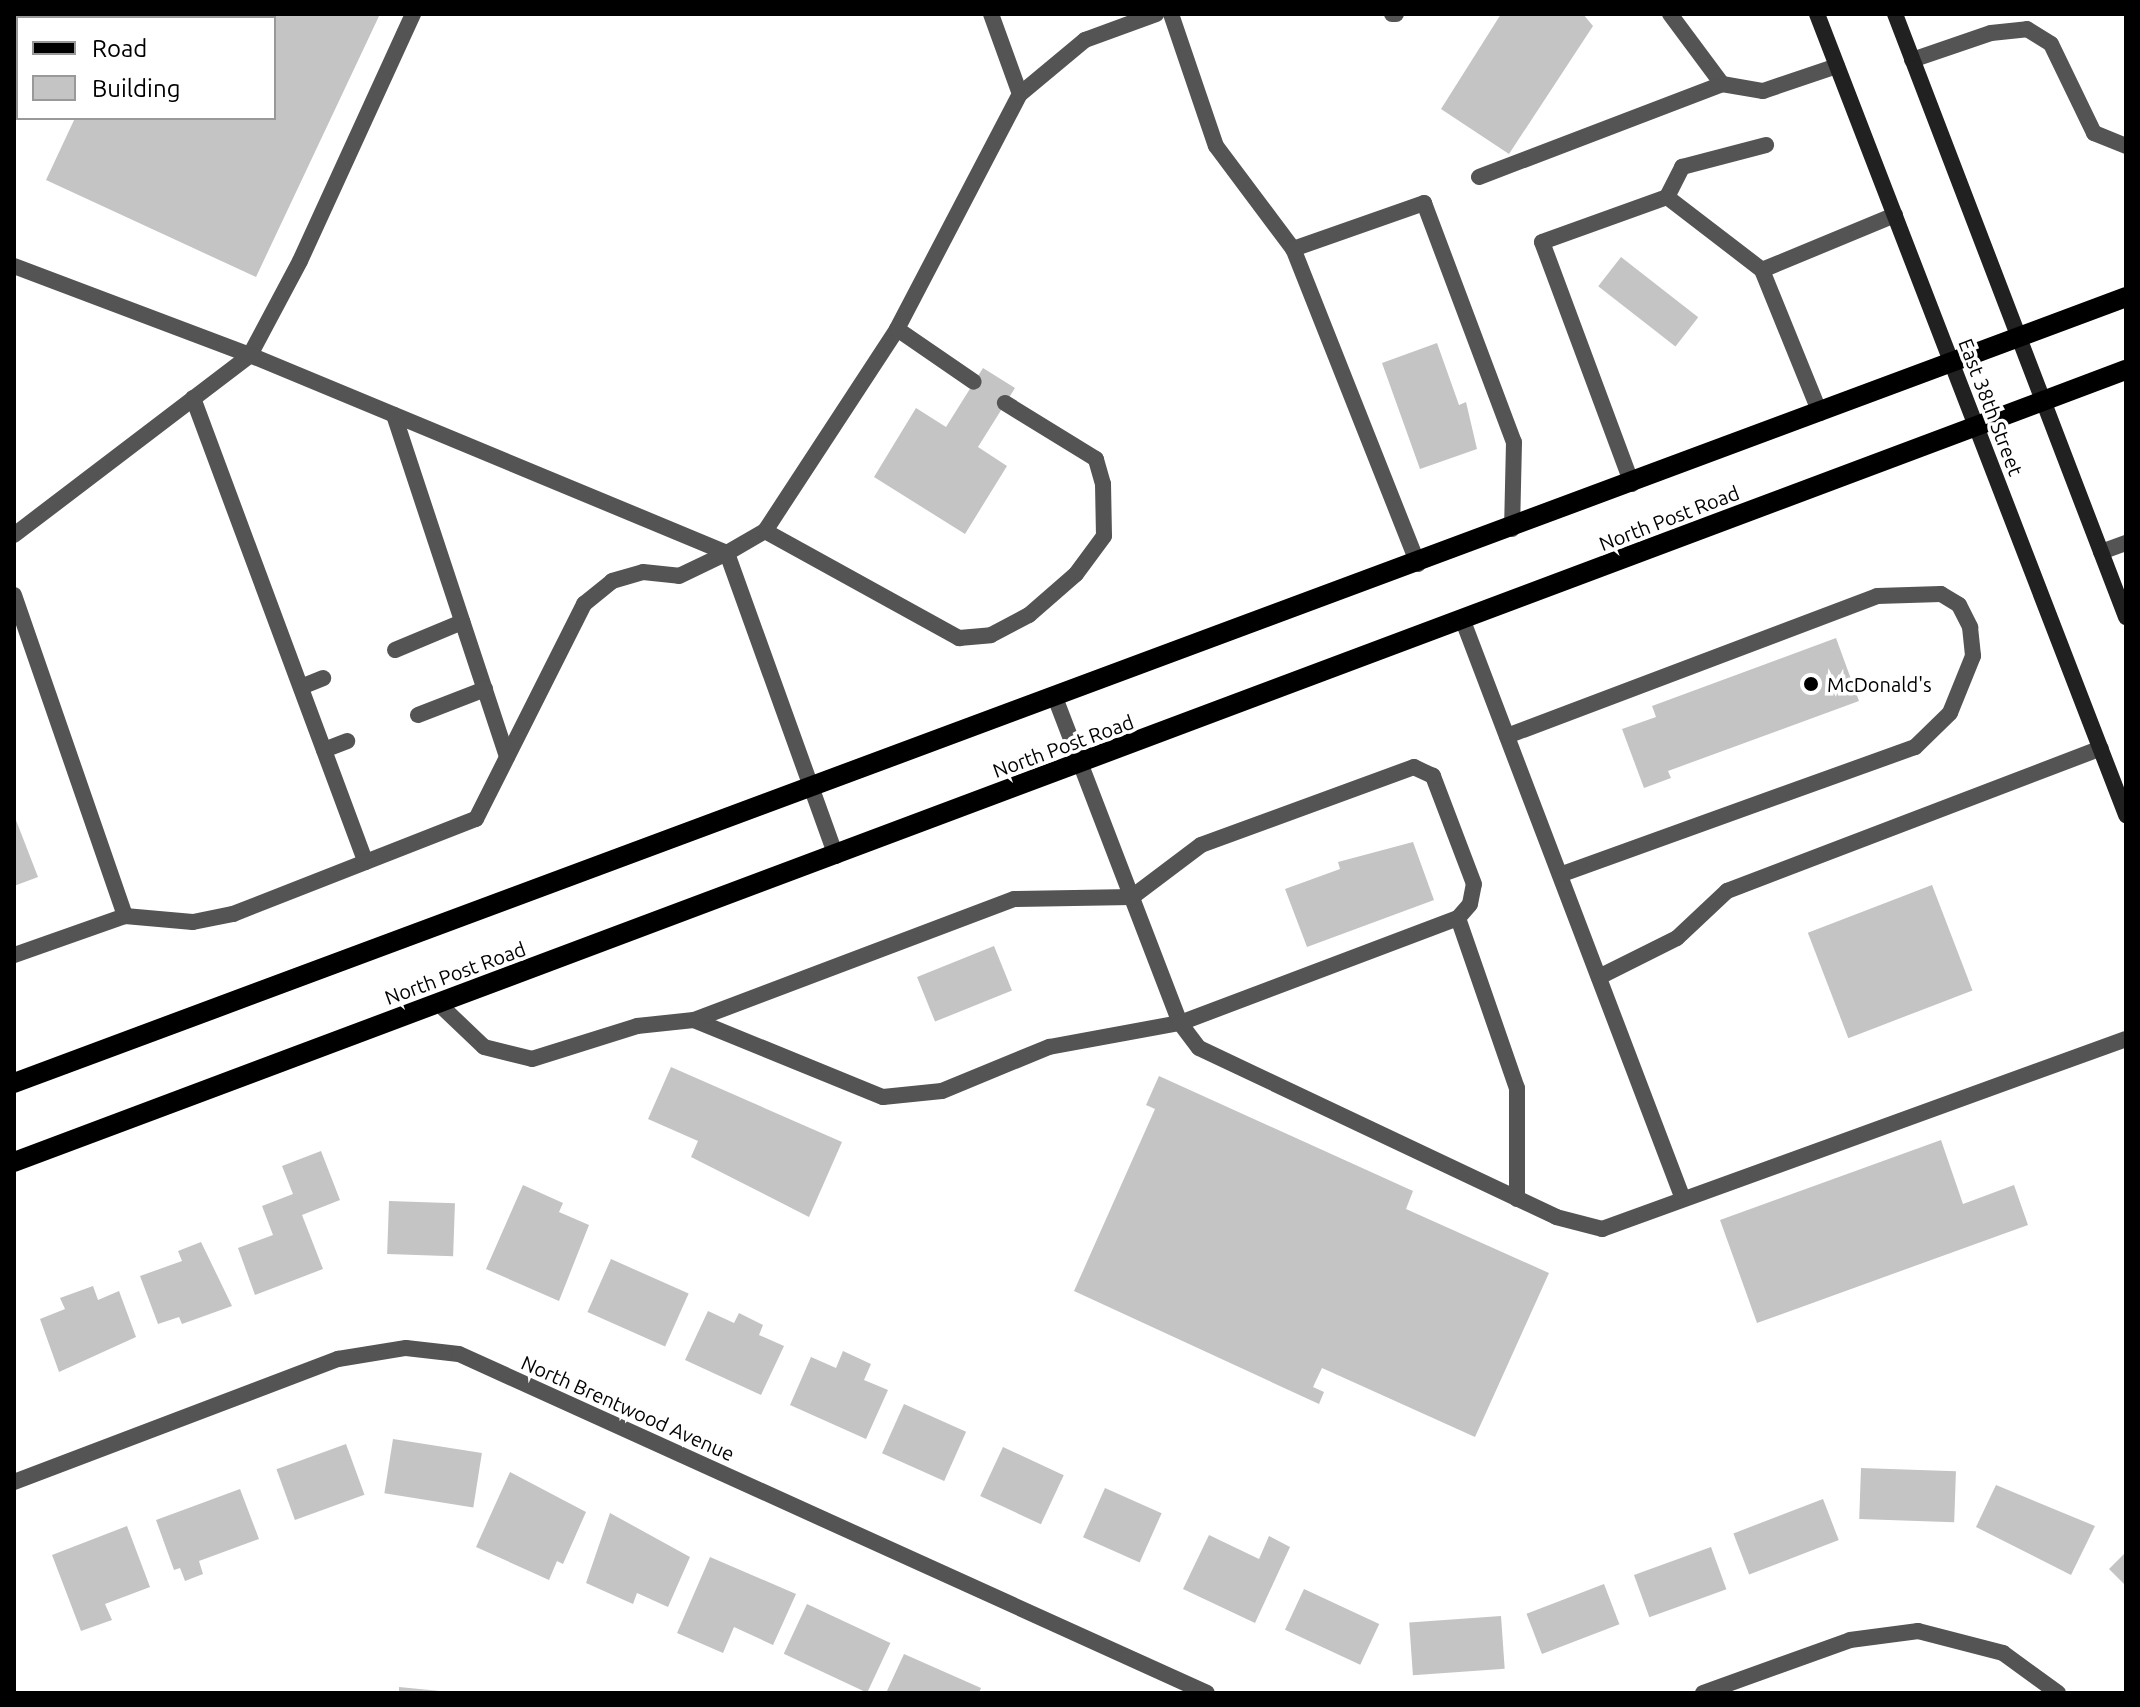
<!DOCTYPE html>
<html>
<head>
<meta charset="utf-8">
<style>
  body { margin:0 }
  #map { position:relative; width:2140px; height:1707px; overflow:hidden; background:#fff; font-family:Ubuntu,sans-serif }
  div>[style] { position:absolute }
  [style*='--x'] { left:calc(var(--x)*1px); top:calc(var(--y)*1px); width:calc(var(--w)*1px); rotate:calc(var(--a)*1deg) }
  .building>* { inset:0; background:#c4c4c4; transform-origin:0 0 }
  .lane>* { height:16px; margin:-8px; padding:0 8px; transform-origin:8px; border-radius:8px; background:#545454 }
  .street>* { height:16px; margin:-8px; padding:0 8px; transform-origin:8px; border-radius:8px; background:#545454 }
  .secondary>* { height:16px; margin:-8px; padding:0 8px; transform-origin:8px; border-radius:8px; background:#212121 }
  .primary>* { height:20px; margin:-10px; padding:0 10px; transform-origin:10px; border-radius:10px; background:#000 }
  .dots>* { width:22px; height:22px; translate:-50% -50%; box-sizing:border-box; border:4px solid #fff; border-radius:50% }
  span { translate:-50% -50%; white-space:nowrap; text-align:center; line-height:1.15; -webkit-text-stroke:7px #fff; paint-order:stroke }
  .street-label { font-size:20px; color:#000 }
  .poi-label { font-size:20px; color:#000 }
  .left { translate:0 -50%; text-align:left }
  .frame { position:absolute; inset:0; border:16px solid #000; pointer-events:none }
  .legend { position:absolute; left:16px; top:16px; width:260px; height:104px; box-sizing:border-box; background:#fff; border:2px solid #999; margin:0; padding:10px 14px; list-style:none; font-size:24px; color:#000 }
  .legend li { display:flex; align-items:center; gap:16px; height:40px }
  .legend b { width:40px; border:2px solid #999 }
</style>
</head>
<body>
<div id="map">
  <div class="building">
    <i style="clip-path:polygon(70px 14px,380px 14px,256px 277px,46px 180px,75px 118px,274px 118px,274px 18px)"></i>
    <i style="clip-path:polygon(1501px 14px,1583px 14px,1593px 26px,1509px 154px,1441px 109px)"></i>
    <i style="left:1621px;top:257px;width:98px;height:37px;rotate:38deg"></i>
    <i style="clip-path:polygon(1437px 343px,1459px 405px,1466px 402px,1477px 449px,1420px 469px,1382px 363px)"></i>
    <i style="clip-path:polygon(983px 368px,1015px 388px,978px 447px,1007px 466px,965px 534px,874px 477px,916px 408px,946px 427px)"></i>
    <i style="clip-path:polygon(1836px 638px,1859px 701px,1668px 771px,1671px 778px,1644px 788px,1622px 729px,1656px 717px,1652px 706px)"></i>
    <i style="clip-path:polygon(14px 815px,38px 877px,14px 886px)"></i>
    <i style="clip-path:polygon(1413px 842px,1434px 900px,1307px 947px,1285px 889px,1340px 869px,1338px 862px)"></i>
    <i style="left:1932px;top:885px;width:113px;height:133px;rotate:69deg"></i>
    <i style="left:994px;top:946px;width:48px;height:83px;rotate:68deg"></i>
    <i style="clip-path:polygon(671px 1067px,842px 1142px,809px 1217px,691px 1157px,698px 1141px,648px 1119px)"></i>
    <i style="clip-path:polygon(1159px 1076px,1413px 1191px,1406px 1209px,1549px 1273px,1475px 1437px,1322px 1368px,1313px 1387px,1324px 1392px,1319px 1404px,1074px 1291px,1155px 1109px,1146px 1105px)"></i>
    <i style="clip-path:polygon(1941px 1140px,1963px 1204px,2014px 1185px,2028px 1225px,1757px 1323px,1720px 1220px)"></i>
    <i style="clip-path:polygon(321px 1151px,340px 1200px,302px 1215px,323px 1269px,255px 1295px,238px 1248px,273px 1235px,262px 1206px,293px 1194px,282px 1166px)"></i>
    <i style="clip-path:polygon(523px 1185px,563px 1203px,559px 1212px,589px 1225px,559px 1301px,486px 1269px)"></i>
    <i style="left:389px;top:1201px;width:66px;height:53px;rotate:2deg"></i>
    <i style="clip-path:polygon(201px 1242px,232px 1306px,182px 1324px,179px 1317px,158px 1324px,140px 1276px,182px 1261px,178px 1251px)"></i>
    <i style="left:611px;top:1259px;width:85px;height:58px;rotate:24deg"></i>
    <i style="clip-path:polygon(93px 1286px,98px 1300px,119px 1291px,136px 1337px,59px 1372px,40px 1319px,65px 1309px,60px 1298px)"></i>
    <i style="clip-path:polygon(708px 1311px,734px 1323px,739px 1313px,763px 1325px,759px 1335px,784px 1346px,761px 1395px,685px 1360px)"></i>
    <i style="clip-path:polygon(843px 1351px,871px 1364px,864px 1380px,888px 1390px,866px 1439px,790px 1405px,811px 1357px,836px 1368px)"></i>
    <i style="left:904px;top:1404px;width:68px;height:54px;rotate:24deg"></i>
    <i style="left:393px;top:1439px;width:90px;height:55px;rotate:9deg"></i>
    <i style="left:346px;top:1444px;width:54px;height:74px;rotate:70deg"></i>
    <i style="left:1003px;top:1447px;width:67px;height:54px;rotate:25deg"></i>
    <i style="left:1861px;top:1468px;width:95px;height:51px;rotate:2deg"></i>
    <i style="clip-path:polygon(510px 1472px,586px 1512px,563px 1564px,557px 1561px,549px 1580px,476px 1547px)"></i>
    <i style="clip-path:polygon(1996px 1485px,2095px 1526px,2071px 1575px,1976px 1527px)"></i>
    <i style="left:1105px;top:1488px;width:62px;height:54px;rotate:24deg"></i>
    <i style="clip-path:polygon(240px 1489px,259px 1539px,199px 1561px,203px 1574px,185px 1581px,180px 1568px,174px 1570px,156px 1520px)"></i>
    <i style="left:1823px;top:1499px;width:44px;height:96px;rotate:69deg"></i>
    <i style="clip-path:polygon(610px 1513px,690px 1557px,668px 1607px,637px 1593px,633px 1604px,586px 1583px)"></i>
    <i style="clip-path:polygon(127px 1526px,150px 1587px,105px 1604px,112px 1620px,81px 1631px,52px 1555px)"></i>
    <i style="clip-path:polygon(1209px 1535px,1259px 1559px,1269px 1536px,1290px 1547px,1255px 1623px,1183px 1589px)"></i>
    <i style="left:1711px;top:1547px;width:45px;height:82px;rotate:70deg"></i>
    <i style="clip-path:polygon(2126px 1552px,2126px 1586px,2109px 1569px)"></i>
    <i style="clip-path:polygon(710px 1557px,796px 1594px,773px 1645px,734px 1627px,723px 1653px,677px 1633px)"></i>
    <i style="left:1604px;top:1584px;width:43px;height:83px;rotate:69deg"></i>
    <i style="left:1304px;top:1589px;width:83px;height:45px;rotate:25deg"></i>
    <i style="left:807px;top:1604px;width:92px;height:55px;rotate:25deg"></i>
    <i style="left:1501px;top:1616px;width:53px;height:92px;rotate:86deg"></i>
    <i style="clip-path:polygon(904px 1654px,981px 1688px,979px 1693px,886px 1693px)"></i>
    <i style="clip-path:polygon(399px 1687px,440px 1691px,440px 1693px,399px 1693px)"></i>
  </div>
  <div class="lane">
    <i style="--x:991;--y:14;--w:85;--a:70.1"></i>
    <i style="--x:1171;--y:14;--w:139;--a:71.2"></i>
    <i style="--x:1216;--y:146;--w:129;--a:53.2"></i>
    <i style="--x:1392;--y:14;--w:4;--a:0"></i>
    <i style="--x:1670;--y:14;--w:87;--a:53.4"></i>
    <i style="--x:14;--y:19;--w:5;--a:-68"></i>
    <i style="--x:1912;--y:60;--w:83;--a:-18.9"></i>
    <i style="--x:1991;--y:33;--w:36;--a:-6"></i>
    <i style="--x:2027;--y:29;--w:28;--a:32"></i>
    <i style="--x:2051;--y:44;--w:99;--a:64.2"></i>
    <i style="--x:2094;--y:133;--w:35;--a:22"></i>
    <i style="--x:1479;--y:177;--w:260;--a:-20.9"></i>
    <i style="--x:1722;--y:84;--w:42;--a:9.7"></i>
    <i style="--x:1763;--y:91;--w:78;--a:-18.7"></i>
    <i style="--x:1667;--y:197;--w:34;--a:-63"></i>
    <i style="--x:1682;--y:167;--w:87;--a:-14.7"></i>
    <i style="--x:14;--y:266;--w:252;--a:20.7"></i>
    <i style="--x:250;--y:355;--w:106;--a:-62"></i>
    <i style="--x:300;--y:261;--w:272;--a:-65.4"></i>
    <i style="--x:897;--y:329;--w:93;--a:34.5"></i>
    <i style="--x:193;--y:398;--w:495;--a:69.6"></i>
    <i style="--x:1820;--y:413;--w:154;--a:-112.1"></i>
    <i style="--x:1762;--y:270;--w:144;--a:-22.5"></i>
    <i style="--x:394;--y:415;--w:360;--a:71.7"></i>
    <i style="--x:1632;--y:484;--w:258;--a:-110.4"></i>
    <i style="--x:1542;--y:242;--w:133;--a:-19.8"></i>
    <i style="--x:1667;--y:197;--w:120;--a:37.5"></i>
    <i style="--x:765;--y:531;--w:222;--a:28.9"></i>
    <i style="--x:959;--y:638;--w:32;--a:-5"></i>
    <i style="--x:991;--y:635;--w:43;--a:-27.8"></i>
    <i style="--x:1029;--y:615;--w:62;--a:-41.1"></i>
    <i style="--x:1076;--y:574;--w:47;--a:-53.6"></i>
    <i style="--x:1104;--y:536;--w:52;--a:-91.1"></i>
    <i style="--x:1103;--y:484;--w:26;--a:-106"></i>
    <i style="--x:1096;--y:459;--w:107;--a:-148.4"></i>
    <i style="--x:14;--y:535;--w:297;--a:-37.3"></i>
    <i style="--x:250;--y:355;--w:516;--a:22.54"></i>
    <i style="--x:2101;--y:552;--w:27;--a:-20"></i>
    <i style="--x:1418;--y:564;--w:339;--a:-111.6"></i>
    <i style="--x:1293;--y:249;--w:139;--a:-19.3"></i>
    <i style="--x:1424;--y:203;--w:255;--a:69.4"></i>
    <i style="--x:1514;--y:442;--w:87;--a:91.3"></i>
    <i style="--x:14;--y:595;--w:340;--a:70.9"></i>
    <i style="--x:125;--y:916;--w:118;--a:160.6"></i>
    <i style="--x:1463;--y:621;--w:618;--a:69.16"></i>
    <i style="--x:395;--y:650;--w:73;--a:-22.7"></i>
    <i style="--x:301;--y:687;--w:24;--a:-22"></i>
    <i style="--x:1056;--y:700;--w:346;--a:69"></i>
    <i style="--x:1180;--y:1023;--w:31;--a:53"></i>
    <i style="--x:1199;--y:1048;--w:395;--a:25.3"></i>
    <i style="--x:1556;--y:1217;--w:48;--a:14.6"></i>
    <i style="--x:1602;--y:1229;--w:557;--a:-19.93"></i>
    <i style="--x:418;--y:715;--w:72;--a:-21.2"></i>
    <i style="--x:1507;--y:736;--w:396;--a:-20.7"></i>
    <i style="--x:1877;--y:596;--w:64;--a:-1.8"></i>
    <i style="--x:1941;--y:594;--w:21;--a:31"></i>
    <i style="--x:1959;--y:605;--w:25;--a:63"></i>
    <i style="--x:1970;--y:627;--w:29;--a:84"></i>
    <i style="--x:1973;--y:656;--w:61;--a:112"></i>
    <i style="--x:1950;--y:713;--w:49;--a:135.8"></i>
    <i style="--x:1915;--y:747;--w:377;--a:160.2"></i>
    <i style="--x:324;--y:750;--w:25;--a:-21"></i>
    <i style="--x:836;--y:856;--w:322;--a:-109.8"></i>
    <i style="--x:727;--y:553;--w:44;--a:-30.1"></i>
    <i style="--x:765;--y:531;--w:241;--a:-56.8"></i>
    <i style="--x:897;--y:329;--w:265;--a:-62.4"></i>
    <i style="--x:1020;--y:94;--w:85;--a:-39.7"></i>
    <i style="--x:1085;--y:40;--w:76;--a:-20.1"></i>
    <i style="--x:125;--y:916;--w:68;--a:5"></i>
    <i style="--x:193;--y:922;--w:41;--a:-11.3"></i>
    <i style="--x:233;--y:914;--w:261;--a:-21.4"></i>
    <i style="--x:476;--y:819;--w:241;--a:-63.3"></i>
    <i style="--x:584;--y:604;--w:36;--a:-39"></i>
    <i style="--x:612;--y:581;--w:32;--a:-16"></i>
    <i style="--x:643;--y:572;--w:36;--a:6"></i>
    <i style="--x:679;--y:576;--w:53;--a:-25.6"></i>
    <i style="--x:1458;--y:918;--w:180;--a:70.9"></i>
    <i style="--x:1517;--y:1088;--w:111;--a:90"></i>
    <i style="--x:1599;--y:977;--w:87;--a:-26.6"></i>
    <i style="--x:1677;--y:938;--w:69;--a:-43.2"></i>
    <i style="--x:1727;--y:891;--w:400;--a:-20.9"></i>
    <i style="--x:439;--y:1004;--w:62;--a:43.7"></i>
    <i style="--x:484;--y:1047;--w:49;--a:14"></i>
    <i style="--x:532;--y:1059;--w:110;--a:-17.4"></i>
    <i style="--x:637;--y:1026;--w:57;--a:-6"></i>
    <i style="--x:694;--y:1020;--w:204;--a:22.2"></i>
    <i style="--x:883;--y:1097;--w:59;--a:-5.8"></i>
    <i style="--x:942;--y:1091;--w:116;--a:-22.4"></i>
    <i style="--x:1049;--y:1047;--w:133;--a:-10.4"></i>
    <i style="--x:1180;--y:1023;--w:297;--a:-20.7"></i>
    <i style="--x:1458;--y:918;--w:18;--a:-49"></i>
    <i style="--x:1470;--y:904;--w:20;--a:-79"></i>
    <i style="--x:1474;--y:884;--w:116;--a:-110.8"></i>
    <i style="--x:1433;--y:776;--w:21;--a:-155"></i>
    <i style="--x:1414;--y:767;--w:227;--a:159.9"></i>
    <i style="--x:1201;--y:845;--w:86;--a:143"></i>
    <i style="--x:1132;--y:897;--w:118;--a:179"></i>
    <i style="--x:1014;--y:899;--w:342;--a:159.3"></i>
  </div>
  <div class="street">
    <i style="--x:14;--y:1482;--w:347;--a:-20.8"></i>
    <i style="--x:338;--y:1359;--w:69;--a:-9.2"></i>
    <i style="--x:406;--y:1348;--w:53;--a:6.5"></i>
    <i style="--x:459;--y:1354;--w:821;--a:24.38"></i>
    <i style="--x:1703;--y:1693;--w:156;--a:-19.8"></i>
    <i style="--x:1850;--y:1640;--w:69;--a:-7.5"></i>
    <i style="--x:1918;--y:1631;--w:88;--a:14.5"></i>
    <i style="--x:2003;--y:1653;--w:68;--a:36"></i>
  </div>
  <div class="secondary">
    <i style="--x:1817;--y:14;--w:859;--a:68.9"></i>
    <i style="--x:1895;--y:14;--w:646;--a:69.04"></i>
  </div>
  <div class="primary">
    <i style="--x:14;--y:1083;--w:2254;--a:-20.41"></i>
    <i style="--x:14;--y:1162;--w:2256;--a:-20.56"></i>
  </div>
  <div class="dots">
    <i style="left:1811px;top:684px;background:#000"></i>
  </div>
  <div class="street-label">
    <span style="left:1991px;top:407px;rotate:69deg">East 38th Street</span>
    <span style="left:1669px;top:518px;rotate:-21deg">North Post Road</span>
    <span style="left:1063px;top:746px;rotate:-20deg">North Post Road</span>
    <span style="left:455px;top:973px;rotate:-20deg">North Post Road</span>
    <span style="left:628px;top:1408px;rotate:24deg">North Brentwood Avenue</span>
  </div>
  <div class="poi-label">
    <span class="left" style="left:1827px;top:684px">McDonald's</span>
  </div>
  <div class="frame"></div>
  <ul class="legend">
  <li><b style="height:10px;background:#000"></b>Road</li>
  <li><b style="height:22px;background:#c4c4c4"></b>Building</li>
  </ul>
</div>
</body>
</html>
